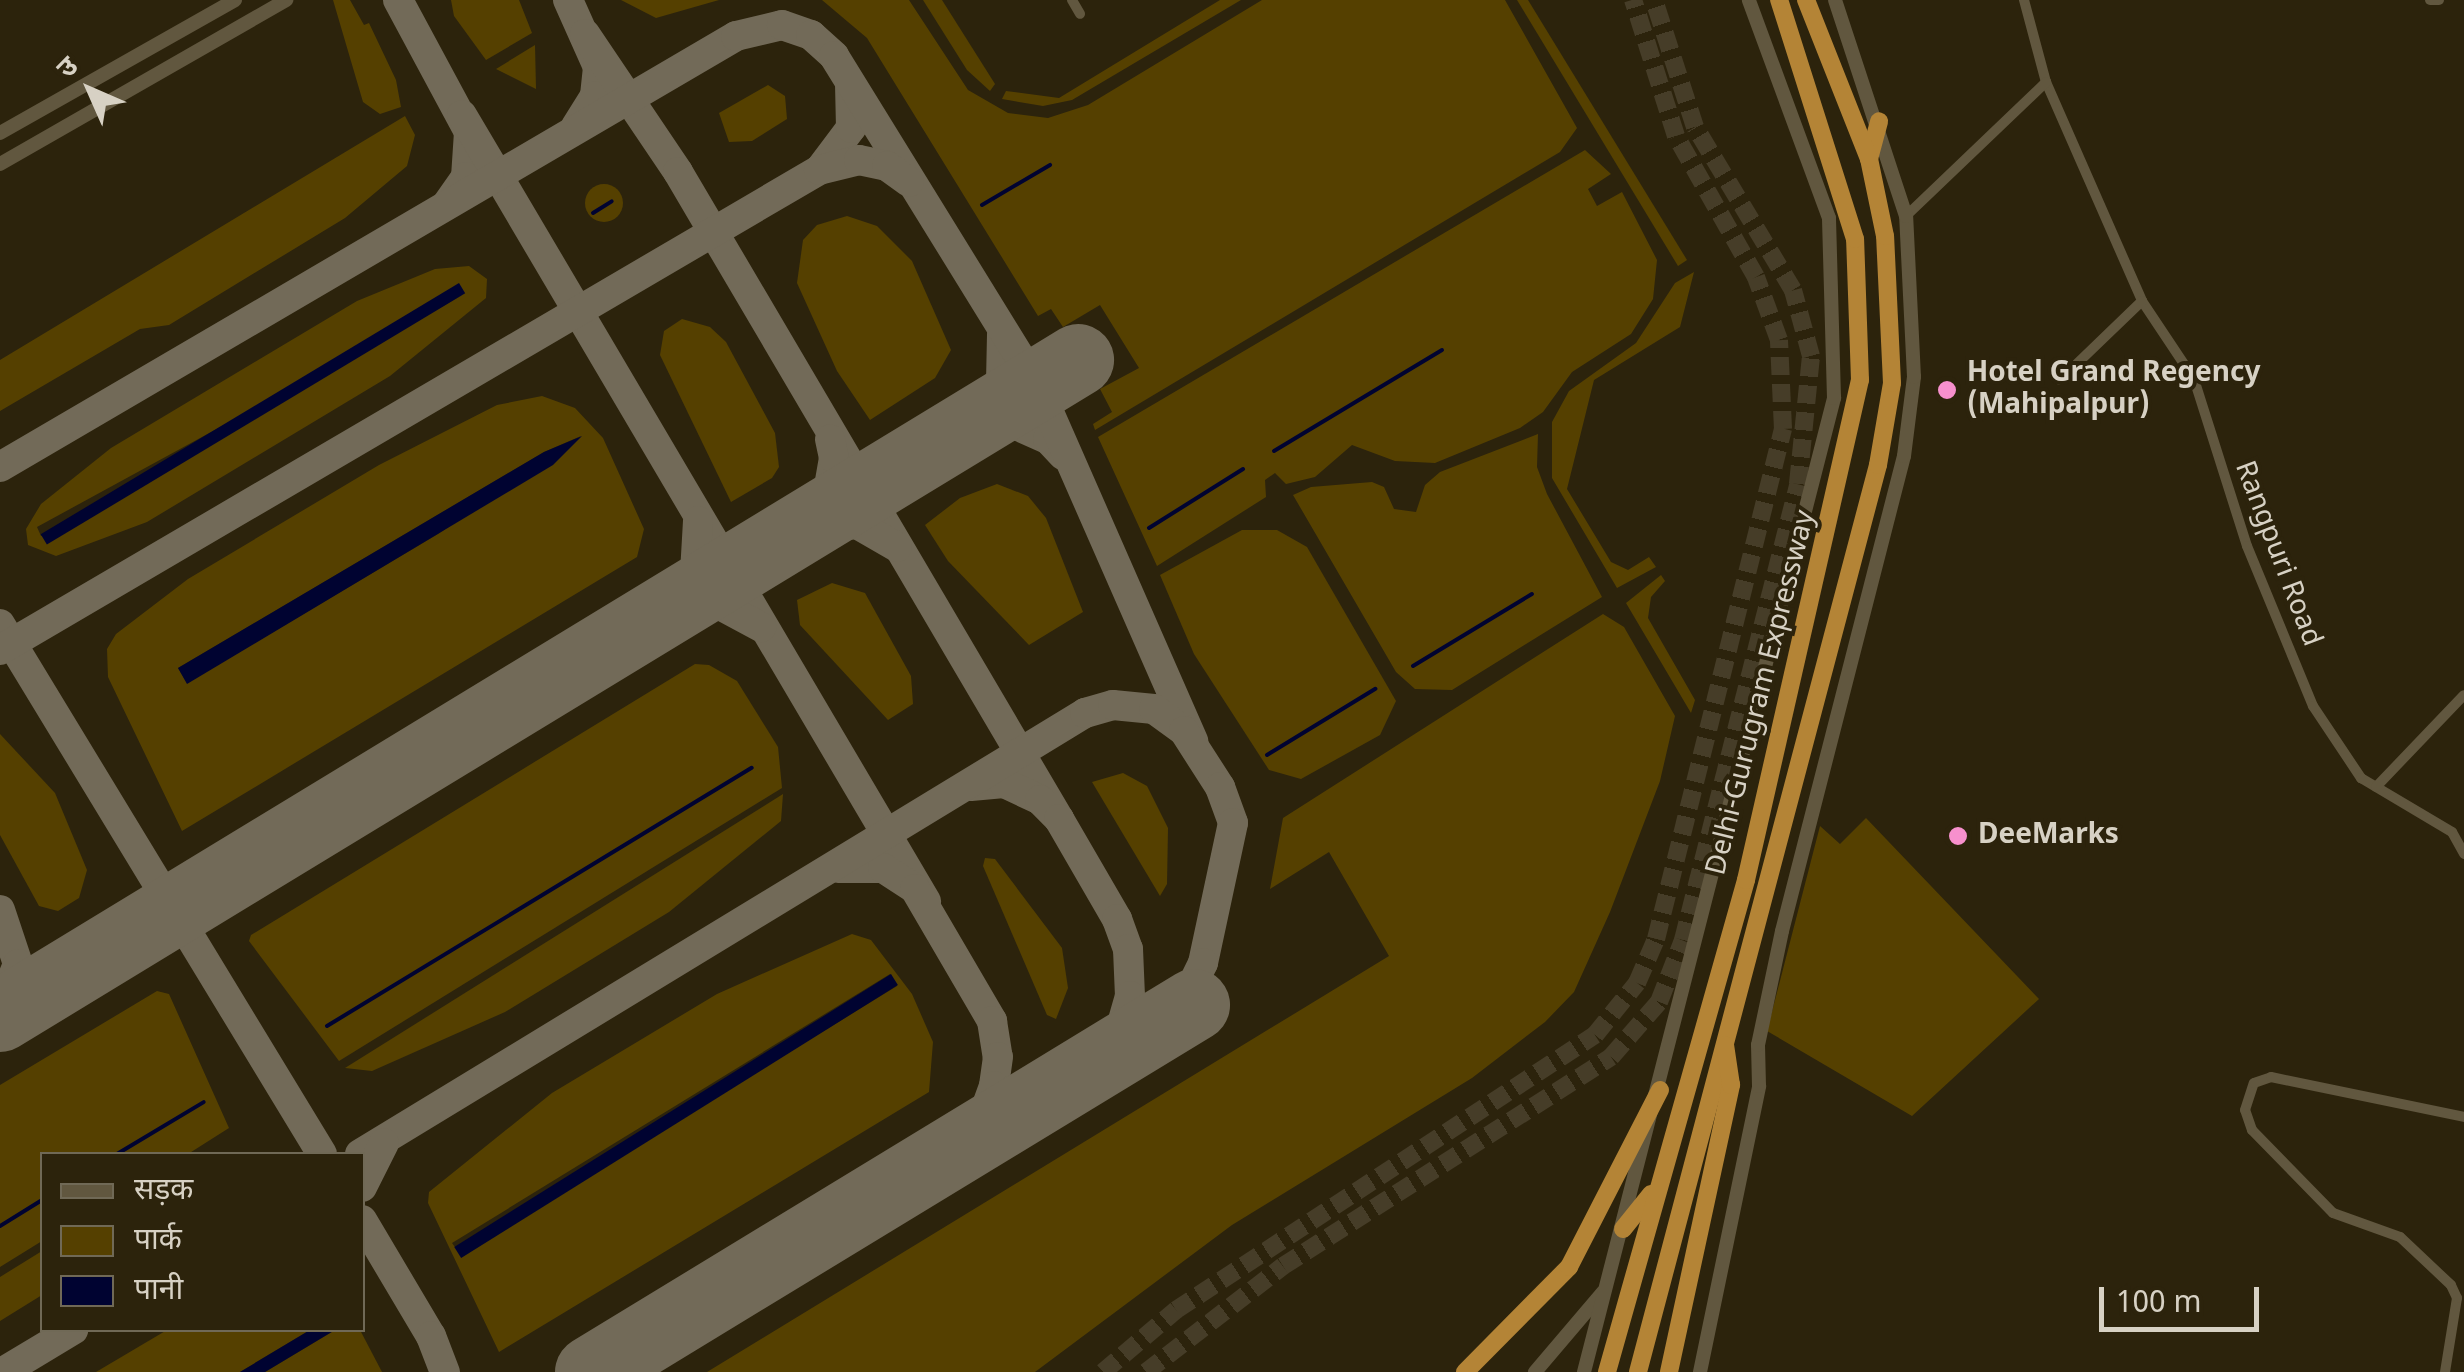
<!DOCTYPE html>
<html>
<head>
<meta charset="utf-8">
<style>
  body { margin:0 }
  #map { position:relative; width:2464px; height:1372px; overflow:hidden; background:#2c230c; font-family:Georgia,"Noto Sans Devanagari",serif }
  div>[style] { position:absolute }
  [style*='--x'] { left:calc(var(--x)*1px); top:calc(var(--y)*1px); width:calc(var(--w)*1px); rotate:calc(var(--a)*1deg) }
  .green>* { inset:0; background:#554000 }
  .round { border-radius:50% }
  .water>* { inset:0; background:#000331; transform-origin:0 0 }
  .stream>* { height:4px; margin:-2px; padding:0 2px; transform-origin:2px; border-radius:2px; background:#000331 }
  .taxiway>* { height:30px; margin:-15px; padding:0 15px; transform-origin:15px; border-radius:15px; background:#726a58 }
  .runway>* { height:72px; margin:-36px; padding:0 36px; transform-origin:36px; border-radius:36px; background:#726a58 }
  .highway-tunnel>* { height:18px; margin-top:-9px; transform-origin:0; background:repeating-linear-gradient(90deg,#463d28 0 18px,transparent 0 27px) }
  .street>* { height:10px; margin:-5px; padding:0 5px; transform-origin:5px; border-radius:5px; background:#61573f }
  .secondary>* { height:14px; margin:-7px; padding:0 7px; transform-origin:7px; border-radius:7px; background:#61573f }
  .highway>* { height:18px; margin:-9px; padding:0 9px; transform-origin:9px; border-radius:9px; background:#b48436 }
  .dots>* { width:28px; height:28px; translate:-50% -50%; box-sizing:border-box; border:5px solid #2c230c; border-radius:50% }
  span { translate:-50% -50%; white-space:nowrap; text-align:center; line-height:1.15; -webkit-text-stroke:8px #2c230c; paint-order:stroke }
  .poi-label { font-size:28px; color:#d7d1c4; font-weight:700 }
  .left { translate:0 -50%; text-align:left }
  .street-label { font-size:28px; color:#d7d1c4 }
  .legend { position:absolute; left:40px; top:1152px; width:325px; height:180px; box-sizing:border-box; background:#2c230c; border:2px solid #706956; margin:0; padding:12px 18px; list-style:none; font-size:30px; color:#d7d1c4 }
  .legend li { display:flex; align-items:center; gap:20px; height:50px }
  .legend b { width:50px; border:2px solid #706956 }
  .north { position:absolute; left:40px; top:40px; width:100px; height:100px; -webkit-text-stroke:8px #2c230c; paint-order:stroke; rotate:315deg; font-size:28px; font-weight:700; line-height:40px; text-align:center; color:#d7d1c4 }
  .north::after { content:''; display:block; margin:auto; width:35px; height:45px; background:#d7d1c4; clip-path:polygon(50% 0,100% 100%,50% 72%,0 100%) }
  .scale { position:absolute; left:2099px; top:1287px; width:160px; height:45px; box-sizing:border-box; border:5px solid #d7d1c4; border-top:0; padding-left:12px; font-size:30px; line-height:35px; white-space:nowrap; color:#d7d1c4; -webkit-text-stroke:8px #2c230c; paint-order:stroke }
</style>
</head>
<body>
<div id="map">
  <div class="green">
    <i style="clip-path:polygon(333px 0,350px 0,364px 25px,369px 23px,396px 80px,401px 107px,380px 114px,363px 102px)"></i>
    <i style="clip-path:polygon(451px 0,519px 0,532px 33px,486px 60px,454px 16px)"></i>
    <i style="clip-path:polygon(621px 0,719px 0,656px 18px)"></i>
    <i style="clip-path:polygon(822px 0,909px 0,968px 90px,1008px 113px,1048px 118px,1088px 105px,1262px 0,1505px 0,1577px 128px,1560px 152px,1095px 430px,1093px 424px,1112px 412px,1100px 389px,1139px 368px,1100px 305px,1063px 327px,1051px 309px,1038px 316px,867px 38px)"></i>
    <i style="clip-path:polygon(923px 0,942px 0,995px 84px,990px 91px,967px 70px)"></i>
    <i style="clip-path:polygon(1220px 0,1241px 0,1072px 100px,1043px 106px,1002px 99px,1006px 91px,1059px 98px)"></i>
    <i style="clip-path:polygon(1517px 0,1528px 0,1687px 260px,1678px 266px)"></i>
    <i style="clip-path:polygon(535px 45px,536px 89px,496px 69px)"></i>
    <i style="clip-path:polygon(768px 85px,785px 96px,787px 119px,752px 141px,729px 142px,719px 113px)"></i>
    <i style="clip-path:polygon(405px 116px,415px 135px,407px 166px,345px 218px,169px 325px,140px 329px,0 411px,0 360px)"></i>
    <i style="clip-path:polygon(1585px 150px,1611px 174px,1588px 189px,1597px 206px,1622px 192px,1657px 260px,1653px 299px,1631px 334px,1572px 372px,1543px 412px,1520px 428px,1435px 463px,1395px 461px,1352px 445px,1315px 477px,1286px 484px,1275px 473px,1265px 480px,1266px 497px,1157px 566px,1098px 437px)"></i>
    <i class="round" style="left:585px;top:184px;width:38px;height:38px"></i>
    <i style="clip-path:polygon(847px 216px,877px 226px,912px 261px,951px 350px,935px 378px,870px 420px,837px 371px,797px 283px,803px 240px,817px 225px)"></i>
    <i style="clip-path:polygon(evenodd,469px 266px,487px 279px,486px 298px,390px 376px,147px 522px,56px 556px,28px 545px,26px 529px,41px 504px,111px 448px,357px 301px,435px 269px,469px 266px,464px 294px,43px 536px,41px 536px,37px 527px,464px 294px)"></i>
    <i style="clip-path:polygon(1694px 272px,1680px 327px,1594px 380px,1567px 489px,1611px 562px,1628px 570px,1649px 557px,1656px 567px,1617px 588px,1552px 478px,1552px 422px,1569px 391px,1636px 343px,1675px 283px)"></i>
    <i style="clip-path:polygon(682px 319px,710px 327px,726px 342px,775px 433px,779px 467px,772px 478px,731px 502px,660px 355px,664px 331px)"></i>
    <i style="clip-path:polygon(evenodd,542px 396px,575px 408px,603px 438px,644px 529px,637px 557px,182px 831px,108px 677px,107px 649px,116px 634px,188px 579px,379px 465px,497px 405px,542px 396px,581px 436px,438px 534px,187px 683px,178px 668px,544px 452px,581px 436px)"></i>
    <i style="clip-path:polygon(1538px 434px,1537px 467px,1547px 494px,1602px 597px,1452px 690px,1415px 689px,1396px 672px,1293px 495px,1311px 487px,1372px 482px,1384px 487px,1394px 509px,1416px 512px,1425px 485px,1440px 472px)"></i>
    <i style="clip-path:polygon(997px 484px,1028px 496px,1046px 518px,1083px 612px,1029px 645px,948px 561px,925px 525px,960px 498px)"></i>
    <i style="clip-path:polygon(1242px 530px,1277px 530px,1307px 547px,1396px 701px,1380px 735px,1301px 779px,1269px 770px,1194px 654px,1160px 575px)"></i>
    <i style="clip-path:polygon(1661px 575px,1665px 581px,1651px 597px,1648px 618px,1695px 700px,1691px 713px,1626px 603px)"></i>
    <i style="clip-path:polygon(832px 583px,865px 593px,911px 676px,913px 704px,888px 720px,800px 625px,797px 600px)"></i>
    <i style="clip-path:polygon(1603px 614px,1624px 627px,1675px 716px,1660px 781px,1610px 912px,1574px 992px,1545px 1022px,1472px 1078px,1232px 1225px,1035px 1372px,707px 1372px,1389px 956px,1329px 852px,1270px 889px,1283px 818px)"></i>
    <i style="clip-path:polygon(695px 664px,709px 665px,737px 681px,778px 747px,782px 788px,339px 1061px,249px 941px,251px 935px)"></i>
    <i style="clip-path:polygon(0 734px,55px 793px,87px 870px,79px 898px,58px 911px,39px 906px,0 835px)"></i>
    <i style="clip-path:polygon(1123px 773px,1147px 786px,1168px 828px,1167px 884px,1160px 896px,1092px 782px)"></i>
    <i style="clip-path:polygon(783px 794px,781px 821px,669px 912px,505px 1012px,372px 1071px,345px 1068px)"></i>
    <i style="clip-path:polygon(1866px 818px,2039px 999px,1912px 1116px,1767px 1031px,1820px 826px,1840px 844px)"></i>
    <i style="clip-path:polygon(985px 858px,995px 859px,1062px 948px,1068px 988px,1056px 1019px,1047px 1015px,983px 866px)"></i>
    <i style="clip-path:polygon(evenodd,852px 934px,871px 940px,912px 994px,933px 1042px,929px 1092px,499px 1352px,428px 1203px,429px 1192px,552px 1093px,717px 994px,852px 934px,890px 974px,897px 986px,460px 1254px,452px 1243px,890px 974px)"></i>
    <i style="clip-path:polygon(157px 991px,169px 994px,229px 1128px,188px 1154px,42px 1154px,42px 1241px,0 1267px,0 1085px)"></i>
    <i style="clip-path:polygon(42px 1251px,42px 1295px,0 1321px,0 1277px)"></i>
    <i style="clip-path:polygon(167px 1330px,310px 1330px,240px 1372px,96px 1372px)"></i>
    <i style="clip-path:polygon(335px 1330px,360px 1330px,382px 1372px,265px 1372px)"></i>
  </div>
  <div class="water">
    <i style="left:459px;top:283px;width:12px;height:488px;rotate:59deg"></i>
    <i style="clip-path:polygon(582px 436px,553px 465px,187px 684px,178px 668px,544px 452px)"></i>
    <i style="left:891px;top:974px;width:13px;height:515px;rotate:58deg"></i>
    <i style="clip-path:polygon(310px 1330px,335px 1330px,265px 1372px,240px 1372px)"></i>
  </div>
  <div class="stream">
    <i style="--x:982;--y:205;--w:79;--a:-30.5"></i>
    <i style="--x:593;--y:213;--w:22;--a:-32"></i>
    <i style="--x:1274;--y:451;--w:196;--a:-31"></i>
    <i style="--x:1149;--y:528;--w:111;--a:-32.1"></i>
    <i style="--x:1413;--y:666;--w:139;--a:-31.2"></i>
    <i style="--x:1267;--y:755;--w:127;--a:-31.4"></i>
    <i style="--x:327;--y:1026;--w:497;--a:-31.3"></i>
    <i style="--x:117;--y:1154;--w:101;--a:-30.9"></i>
    <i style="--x:0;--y:1226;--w:49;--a:-31.8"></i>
  </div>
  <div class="taxiway">
    <i style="--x:398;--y:0;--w:150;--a:61.7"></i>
    <i style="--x:469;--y:132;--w:45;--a:93.8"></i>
    <i style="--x:466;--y:177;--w:33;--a:125"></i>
    <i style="--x:568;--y:0;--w:73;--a:65.9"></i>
    <i style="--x:598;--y:67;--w:29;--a:96"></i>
    <i style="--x:595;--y:96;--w:36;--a:122"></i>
    <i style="--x:585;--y:34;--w:166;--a:56"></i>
    <i style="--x:678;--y:172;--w:751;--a:59.51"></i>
    <i style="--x:462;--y:115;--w:913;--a:59.45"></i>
    <i style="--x:821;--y:168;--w:50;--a:-53.1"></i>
    <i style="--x:851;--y:128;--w:43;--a:-91.3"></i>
    <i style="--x:967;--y:427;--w:28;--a:-42"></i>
    <i style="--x:988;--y:408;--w:29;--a:-63"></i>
    <i style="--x:1001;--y:382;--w:48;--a:-88.8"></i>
    <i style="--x:958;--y:433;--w:59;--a:-7.9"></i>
    <i style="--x:1016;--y:425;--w:35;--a:24"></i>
    <i style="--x:1048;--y:439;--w:22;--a:47"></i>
    <i style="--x:0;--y:467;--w:853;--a:-30.35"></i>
    <i style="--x:736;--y:36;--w:47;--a:-13.4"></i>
    <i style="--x:782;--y:25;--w:31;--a:19"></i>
    <i style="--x:811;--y:35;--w:31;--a:42"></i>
    <i style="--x:834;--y:56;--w:387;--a:58.3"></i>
    <i style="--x:1037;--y:385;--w:389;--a:66.3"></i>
    <i style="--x:798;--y:530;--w:59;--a:-5.8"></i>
    <i style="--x:857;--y:524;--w:46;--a:29.9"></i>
    <i style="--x:796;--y:532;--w:46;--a:-47.6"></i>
    <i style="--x:827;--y:498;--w:41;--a:-80.1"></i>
    <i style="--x:834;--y:458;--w:19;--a:-102"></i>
    <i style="--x:666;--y:611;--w:54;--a:-6.3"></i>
    <i style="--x:720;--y:605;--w:47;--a:28.2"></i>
    <i style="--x:664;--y:612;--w:50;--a:-51.5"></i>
    <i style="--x:695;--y:573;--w:52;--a:-86.7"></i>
    <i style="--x:0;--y:624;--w:620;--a:58.72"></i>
    <i style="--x:0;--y:650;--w:949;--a:-30.37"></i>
    <i style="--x:819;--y:170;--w:41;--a:-14"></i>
    <i style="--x:859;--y:160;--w:29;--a:12"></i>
    <i style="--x:887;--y:166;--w:27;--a:36"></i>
    <i style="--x:971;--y:786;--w:33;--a:-5"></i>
    <i style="--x:1004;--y:783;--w:40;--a:25"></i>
    <i style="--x:1040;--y:800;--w:27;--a:45"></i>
    <i style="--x:1059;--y:819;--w:116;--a:59.9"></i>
    <i style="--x:1117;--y:919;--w:32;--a:70"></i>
    <i style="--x:1128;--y:949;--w:47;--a:87.6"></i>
    <i style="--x:1130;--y:996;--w:33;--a:106"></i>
    <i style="--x:1121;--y:1028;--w:43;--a:123.7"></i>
    <i style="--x:838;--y:868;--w:45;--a:0"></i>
    <i style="--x:883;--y:868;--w:38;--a:33"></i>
    <i style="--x:915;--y:889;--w:153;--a:59.7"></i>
    <i style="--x:992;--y:1021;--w:36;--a:81"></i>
    <i style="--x:998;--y:1057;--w:29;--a:98"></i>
    <i style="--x:994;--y:1086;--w:33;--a:110"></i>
    <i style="--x:983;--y:1117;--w:43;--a:129.3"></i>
    <i style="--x:0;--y:910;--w:57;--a:71.6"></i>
    <i style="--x:18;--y:964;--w:48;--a:112.2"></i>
    <i style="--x:360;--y:1154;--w:849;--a:-31.31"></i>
    <i style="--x:1085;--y:713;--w:29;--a:-16"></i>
    <i style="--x:1113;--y:705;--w:41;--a:5.6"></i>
    <i style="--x:1154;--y:709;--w:37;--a:36"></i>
    <i style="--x:1184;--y:731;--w:67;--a:57.3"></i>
    <i style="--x:1220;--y:787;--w:38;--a:70"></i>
    <i style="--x:1233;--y:823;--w:143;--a:102.1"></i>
    <i style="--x:1203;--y:963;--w:46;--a:116"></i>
    <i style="--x:1183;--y:1004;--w:28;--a:135"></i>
    <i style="--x:362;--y:1187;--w:49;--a:-63.4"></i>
    <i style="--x:362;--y:1220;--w:135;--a:59.3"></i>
    <i style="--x:431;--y:1336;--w:39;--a:69"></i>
    <i style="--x:3;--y:1372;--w:82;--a:-31"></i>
  </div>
  <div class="runway">
    <i style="--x:0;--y:1016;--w:1262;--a:-31.32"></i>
    <i style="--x:591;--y:1372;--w:706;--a:-31.33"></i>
  </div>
  <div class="highway-tunnel">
    <i style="--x:1103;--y:1372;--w:96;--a:-40.3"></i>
    <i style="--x:1176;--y:1310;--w:501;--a:-33.28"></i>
    <i style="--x:1595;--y:1035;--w:67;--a:-51.1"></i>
    <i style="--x:1637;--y:983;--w:48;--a:-66.6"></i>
    <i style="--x:1656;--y:939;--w:526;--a:-76.02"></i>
    <i style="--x:1783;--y:429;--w:89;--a:-92.6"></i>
    <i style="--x:1779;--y:340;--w:67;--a:-110.1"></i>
    <i style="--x:1756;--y:277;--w:162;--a:-119.6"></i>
    <i style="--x:1676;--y:136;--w:143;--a:-107.5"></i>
    <i style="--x:1146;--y:1372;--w:173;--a:-37.7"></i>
    <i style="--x:1283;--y:1266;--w:389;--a:-32.5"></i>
    <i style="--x:1611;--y:1057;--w:73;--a:-48.9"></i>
    <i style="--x:1659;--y:1002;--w:66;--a:-68.8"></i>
    <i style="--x:1683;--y:940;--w:470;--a:-75.8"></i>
    <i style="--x:1798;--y:484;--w:129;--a:-84.2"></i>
    <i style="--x:1811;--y:356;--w:68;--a:-105.3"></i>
    <i style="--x:1793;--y:290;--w:190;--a:-121"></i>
    <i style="--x:1695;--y:127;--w:133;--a:-107.9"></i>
  </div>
  <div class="street">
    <i style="--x:1072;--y:0;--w:16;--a:60"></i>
    <i style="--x:2024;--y:0;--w:85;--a:75"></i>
    <i style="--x:2046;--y:82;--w:239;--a:66.3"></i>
    <i style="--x:2142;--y:301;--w:94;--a:56.3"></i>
    <i style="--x:2194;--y:379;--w:175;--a:72.4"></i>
    <i style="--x:2247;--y:546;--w:173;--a:67.6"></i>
    <i style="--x:2313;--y:706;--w:87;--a:56.3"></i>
    <i style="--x:2361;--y:778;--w:106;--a:30.7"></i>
    <i style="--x:2452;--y:832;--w:25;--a:61"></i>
    <i style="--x:2430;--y:0;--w:9;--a:0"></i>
    <i style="--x:1906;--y:216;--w:194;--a:-43.7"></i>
    <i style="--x:2060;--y:380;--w:114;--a:-43.9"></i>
    <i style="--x:2376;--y:787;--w:127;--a:-46.3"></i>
    <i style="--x:2445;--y:1372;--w:75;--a:-80.8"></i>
    <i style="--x:2457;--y:1298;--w:14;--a:-115"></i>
    <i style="--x:2451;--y:1285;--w:70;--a:-136.7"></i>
    <i style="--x:2400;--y:1237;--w:71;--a:-160.3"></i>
    <i style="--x:2333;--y:1213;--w:116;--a:-134.3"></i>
    <i style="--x:2252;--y:1130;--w:21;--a:-109"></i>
    <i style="--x:2245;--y:1110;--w:28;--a:-72"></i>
    <i style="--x:2254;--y:1083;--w:18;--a:-19"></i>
    <i style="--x:2271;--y:1077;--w:197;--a:11.7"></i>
  </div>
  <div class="secondary">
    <i style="--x:0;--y:133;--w:270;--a:-29.5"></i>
    <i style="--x:0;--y:164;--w:330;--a:-29.8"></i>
    <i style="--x:1535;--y:1372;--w:105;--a:-49.6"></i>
    <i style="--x:1584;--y:1372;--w:1006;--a:-75.6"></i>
    <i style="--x:1834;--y:398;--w:180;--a:-91.6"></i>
    <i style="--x:1829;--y:218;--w:232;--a:-110.2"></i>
    <i style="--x:1700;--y:1372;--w:292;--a:-78.3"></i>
    <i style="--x:1759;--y:1086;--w:41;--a:-91.4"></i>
    <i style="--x:1758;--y:1045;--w:116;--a:-78.1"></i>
    <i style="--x:1782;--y:931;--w:490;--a:-75.6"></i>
    <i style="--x:1904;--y:456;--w:80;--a:-82.8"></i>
    <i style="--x:1914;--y:377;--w:161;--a:-92.8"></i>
    <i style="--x:1906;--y:216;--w:227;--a:-108.2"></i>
  </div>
  <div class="highway">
    <i style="--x:1869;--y:159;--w:39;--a:-75"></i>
    <i style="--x:1623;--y:1229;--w:45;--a:-51.3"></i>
    <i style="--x:1465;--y:1372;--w:148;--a:-45.3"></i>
    <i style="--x:1569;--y:1267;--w:199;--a:-62.8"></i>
    <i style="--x:1607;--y:1372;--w:511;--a:-74.22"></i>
    <i style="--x:1746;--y:880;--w:513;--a:-77.16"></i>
    <i style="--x:1860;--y:380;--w:141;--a:-92"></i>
    <i style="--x:1855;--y:239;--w:251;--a:-107.6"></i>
    <i style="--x:1638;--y:1372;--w:938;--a:-75.18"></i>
    <i style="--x:1878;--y:465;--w:83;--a:-80.3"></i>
    <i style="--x:1892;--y:383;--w:147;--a:-92.7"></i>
    <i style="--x:1885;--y:236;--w:79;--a:-101.7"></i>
    <i style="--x:1869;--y:159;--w:171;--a:-111.6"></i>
    <i style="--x:1669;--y:1372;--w:294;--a:-77.8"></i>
    <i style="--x:1731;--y:1085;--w:40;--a:-98.5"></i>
  </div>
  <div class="dots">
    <i style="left:1947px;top:390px;background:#f790cd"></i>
    <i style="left:1958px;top:836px;background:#f790cd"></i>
  </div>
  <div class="poi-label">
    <span class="left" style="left:1967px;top:390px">Hotel Grand Regency<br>(Mahipalpur)</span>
    <span class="left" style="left:1978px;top:836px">DeeMarks</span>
  </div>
  <div class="street-label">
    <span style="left:2277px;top:554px;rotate:69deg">Rangpuri Road</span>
    <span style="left:1762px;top:693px;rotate:-76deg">Delhi-Gurugram Expressway</span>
  </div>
  <ul class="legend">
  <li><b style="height:12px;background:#61573f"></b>सड़क</li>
  <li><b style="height:28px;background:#554000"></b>पार्क</li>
  <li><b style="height:28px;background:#000331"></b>पानी</li>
  </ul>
  <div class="north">उ</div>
  <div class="scale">100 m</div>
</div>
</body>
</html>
